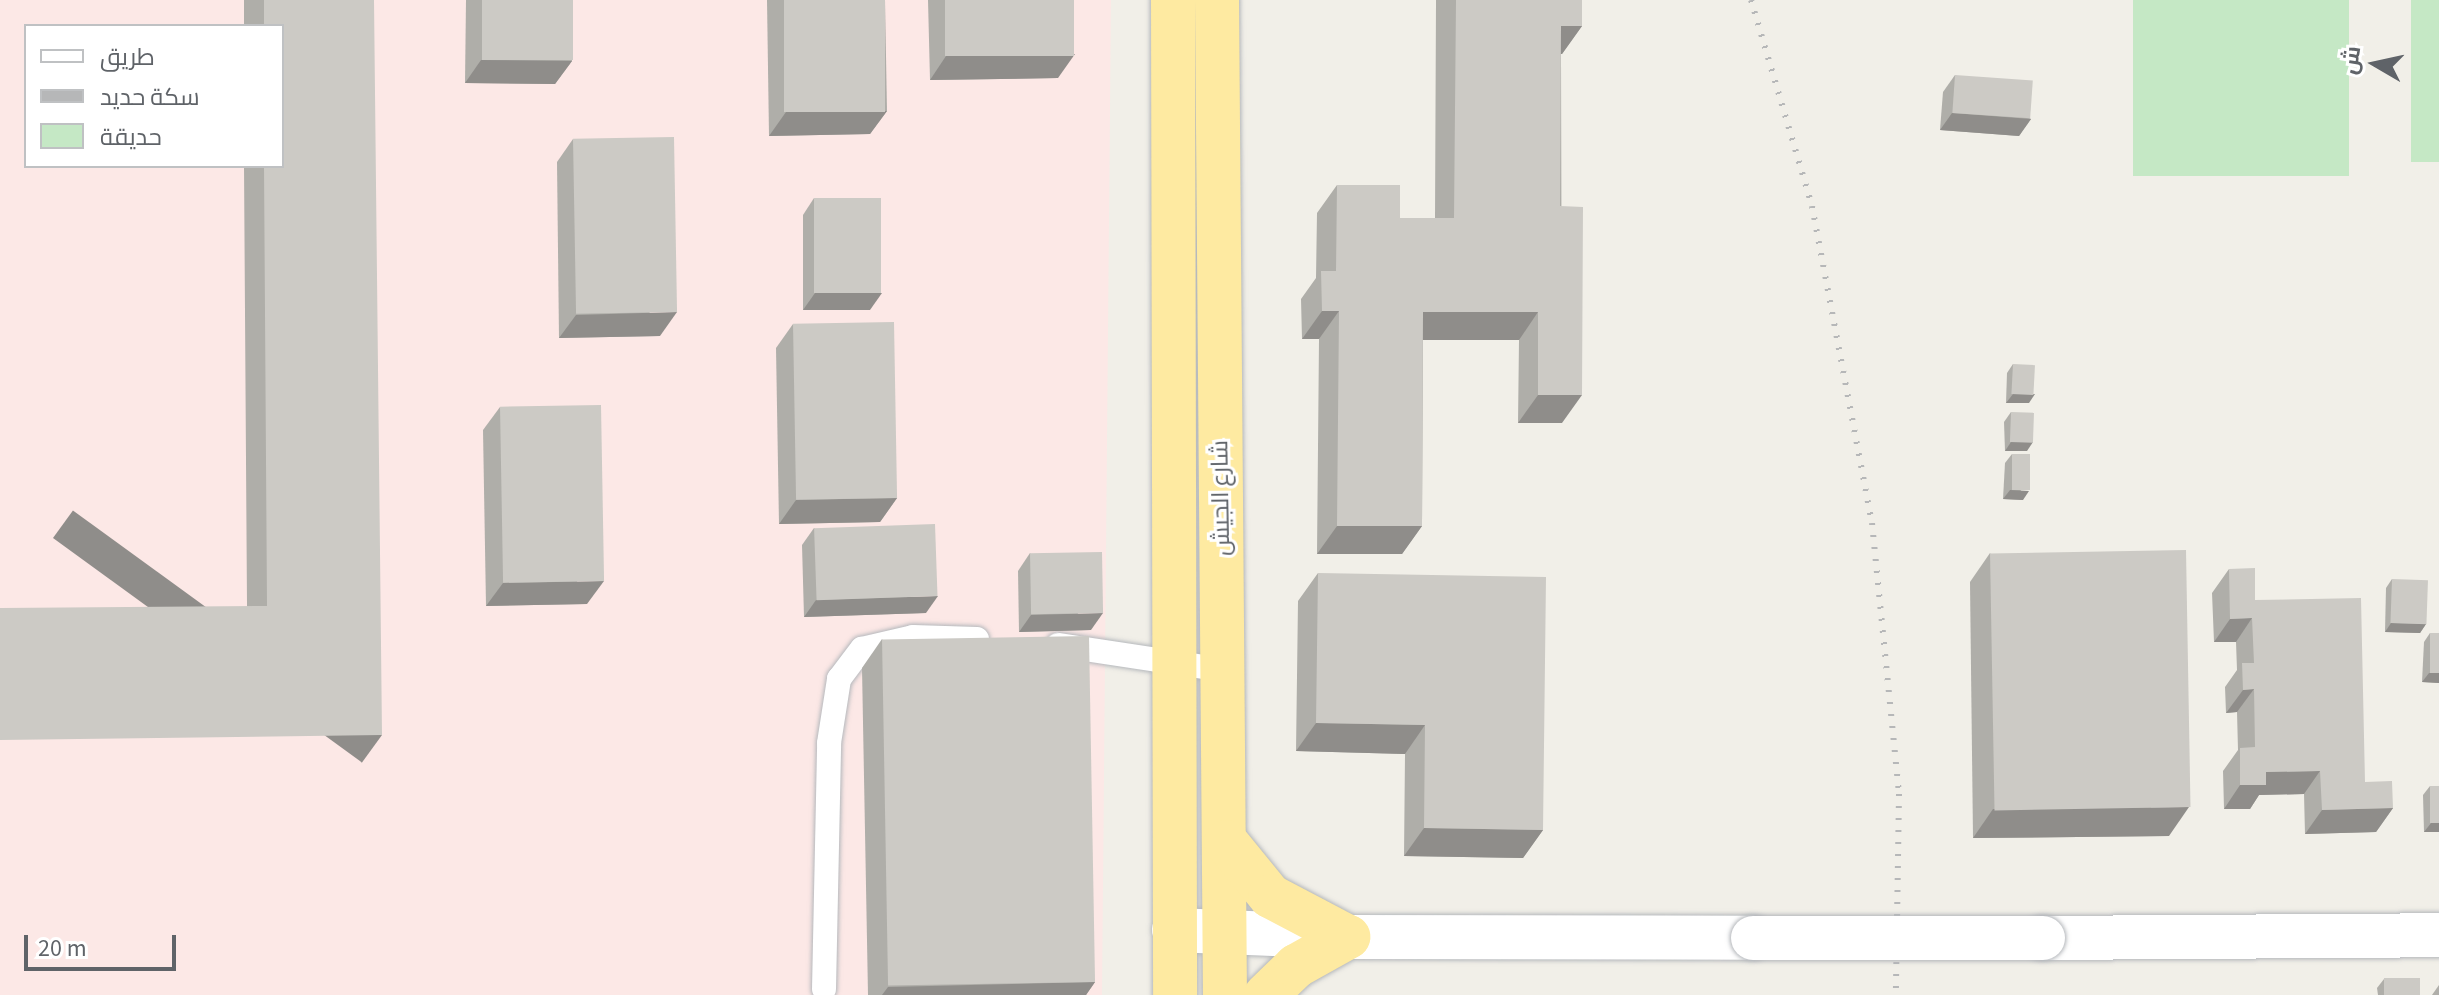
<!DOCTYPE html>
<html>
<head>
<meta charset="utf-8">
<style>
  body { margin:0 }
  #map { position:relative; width:2439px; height:995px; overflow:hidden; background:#f1efe8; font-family:"Source Sans 3",Cairo,sans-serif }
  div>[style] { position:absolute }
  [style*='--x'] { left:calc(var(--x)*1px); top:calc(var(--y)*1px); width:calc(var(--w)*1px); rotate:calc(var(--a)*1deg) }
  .medical>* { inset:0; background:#fce8e6 }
  .green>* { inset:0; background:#c5e8c5; transform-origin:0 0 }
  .roads { filter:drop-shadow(0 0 2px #b5b8bc) drop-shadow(0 0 2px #b5b8bc) }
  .service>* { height:24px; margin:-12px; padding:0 12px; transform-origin:12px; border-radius:12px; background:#fff }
  .tertiary>* { height:44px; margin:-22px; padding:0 22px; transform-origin:22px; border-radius:22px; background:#fff }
  .trunk>* { height:44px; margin:-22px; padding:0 22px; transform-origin:22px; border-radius:22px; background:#feeaa1 }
  .rail>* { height:6px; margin-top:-3px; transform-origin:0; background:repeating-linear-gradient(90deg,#b6b7b8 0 2px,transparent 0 12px) }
  .bridges { filter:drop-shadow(0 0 2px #b5b8bc) drop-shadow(0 0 2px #b5b8bc) }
  .tertiary-bridge>* { height:44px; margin:-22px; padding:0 22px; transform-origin:22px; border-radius:22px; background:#fff }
  .wall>* { inset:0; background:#afaea9 }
  .shaded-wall>* { inset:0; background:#8f8d8a; transform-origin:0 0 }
  .building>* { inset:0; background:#cccac5; transform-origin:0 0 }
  span { translate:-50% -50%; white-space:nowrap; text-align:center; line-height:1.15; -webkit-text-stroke:6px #fff; paint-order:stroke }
  .street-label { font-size:24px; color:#5f6368 }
  .legend { position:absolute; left:24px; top:24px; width:260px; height:144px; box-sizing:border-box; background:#fff; border:2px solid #bfc1c3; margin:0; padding:10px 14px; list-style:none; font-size:24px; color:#5f6368 }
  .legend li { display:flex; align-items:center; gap:16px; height:40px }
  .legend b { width:40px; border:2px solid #bfc1c3 }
  .north { position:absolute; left:2335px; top:24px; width:80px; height:80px; -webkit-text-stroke:6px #fff; paint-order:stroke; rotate:279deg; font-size:22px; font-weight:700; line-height:32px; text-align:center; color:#5f6368 }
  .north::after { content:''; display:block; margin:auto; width:28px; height:36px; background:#5f6368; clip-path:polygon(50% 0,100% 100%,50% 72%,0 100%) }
  .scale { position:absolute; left:24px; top:935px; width:152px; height:36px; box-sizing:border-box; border:4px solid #5f6368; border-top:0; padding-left:10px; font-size:24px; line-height:28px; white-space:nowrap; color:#5f6368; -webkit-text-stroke:6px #fff; paint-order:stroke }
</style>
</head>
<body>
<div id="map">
  <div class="medical">
    <i style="clip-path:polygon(evenodd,0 0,1111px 0,1102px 995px,0 995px,0 0,26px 26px,282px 26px,282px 166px,26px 166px,26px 26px)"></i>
  </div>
  <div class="green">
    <i style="left:2133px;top:0;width:216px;height:176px"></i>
    <i style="left:2411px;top:0;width:28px;height:162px"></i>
  </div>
  <div class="roads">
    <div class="service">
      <i style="--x:1058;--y:645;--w:168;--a:8.6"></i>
      <i style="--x:824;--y:989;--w:246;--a:-88.8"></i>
      <i style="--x:829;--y:743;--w:65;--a:-81.1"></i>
      <i style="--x:839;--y:679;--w:38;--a:-53"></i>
      <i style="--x:862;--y:649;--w:52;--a:-13.2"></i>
      <i style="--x:913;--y:637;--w:64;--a:1.8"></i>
    </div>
    <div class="tertiary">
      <i style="--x:1174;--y:930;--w:174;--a:2.3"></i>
      <i style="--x:1348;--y:937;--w:405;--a:0.1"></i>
      <i style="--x:2043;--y:938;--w:396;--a:-0.4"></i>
    </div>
    <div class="trunk">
      <i style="--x:1173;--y:0;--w:995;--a:89.88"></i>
      <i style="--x:1217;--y:0;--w:995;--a:89.54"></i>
      <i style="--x:1226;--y:842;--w:70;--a:50.8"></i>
      <i style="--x:1270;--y:896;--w:88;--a:27.7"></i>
      <i style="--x:1266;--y:995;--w:42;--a:-44"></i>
      <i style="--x:1296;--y:966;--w:60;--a:-29.1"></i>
    </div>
  </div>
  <div class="rail">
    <i style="--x:1751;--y:0;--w:215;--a:73.5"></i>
    <i style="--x:1812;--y:206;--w:323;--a:79.3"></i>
    <i style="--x:1872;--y:523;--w:272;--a:84.3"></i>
    <i style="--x:1899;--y:794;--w:201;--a:90.9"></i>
  </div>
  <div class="bridges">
    <div class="tertiary-bridge">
      <i style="--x:1753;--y:938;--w:290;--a:0"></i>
    </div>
  </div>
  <div class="wall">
    <i style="clip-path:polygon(244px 0,374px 0,362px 763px,247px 606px,244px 166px,282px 166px,282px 26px,244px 26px)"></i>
    <i style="clip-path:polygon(466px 0,573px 0,572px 61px,555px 84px,465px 83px)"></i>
    <i style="clip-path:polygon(767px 0,885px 0,887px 111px,870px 134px,769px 136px)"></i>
    <i style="clip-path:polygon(928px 0,1074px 0,1058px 78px,930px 80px)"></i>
    <i style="clip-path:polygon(1436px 0,1582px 0,1582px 26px,1562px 54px,1561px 54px,1562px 423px,1518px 423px,1519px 340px,1423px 340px,1422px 526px,1402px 554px,1317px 554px,1319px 339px,1302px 339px,1301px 299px,1316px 278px,1317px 213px,1337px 185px,1400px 218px,1435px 218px)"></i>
    <i style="clip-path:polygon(1955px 75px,2031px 119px,2019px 136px,1940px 130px,1943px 92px)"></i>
    <i style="clip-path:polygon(573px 139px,660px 336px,559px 338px,557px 162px)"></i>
    <i style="clip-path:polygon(814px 198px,870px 310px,803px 310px,803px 215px)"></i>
    <i style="clip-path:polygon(793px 324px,897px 498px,880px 522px,779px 524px,776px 348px)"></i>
    <i style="clip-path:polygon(2013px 364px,2029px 403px,2006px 403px,2007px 373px)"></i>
    <i style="clip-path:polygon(500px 407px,587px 604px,486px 606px,483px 430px)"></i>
    <i style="clip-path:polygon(2011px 412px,2027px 451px,2005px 451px,2004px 422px)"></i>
    <i style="clip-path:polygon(2012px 454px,2023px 500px,2003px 499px,2005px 463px)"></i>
    <i style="clip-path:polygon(814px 528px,926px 613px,804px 617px,802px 545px)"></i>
    <i style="clip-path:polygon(1030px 553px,1091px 630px,1019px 632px,1018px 571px)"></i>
    <i style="clip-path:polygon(1990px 553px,2169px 836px,1973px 838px,1970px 582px)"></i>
    <i style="clip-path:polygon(2229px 569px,2255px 600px,2365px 782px,2393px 808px,2376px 832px,2305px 834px,2304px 794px,2259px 795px,2250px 809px,2224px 809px,2223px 771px,2238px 750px,2237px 712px,2226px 713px,2225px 687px,2237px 670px,2236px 642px,2214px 642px,2212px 593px)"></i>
    <i style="clip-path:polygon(1318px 573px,1543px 830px,1523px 858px,1404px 856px,1405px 754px,1296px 751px,1298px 601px)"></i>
    <i style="clip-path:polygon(2392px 579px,2426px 624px,2420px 633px,2385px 632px,2386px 588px)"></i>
    <i style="clip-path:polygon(2430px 633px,2439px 683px,2422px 682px,2424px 642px)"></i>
    <i style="clip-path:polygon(882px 639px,1095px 982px,1086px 995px,868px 995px,862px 668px)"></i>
    <i style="clip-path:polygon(2430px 786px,2439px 832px,2424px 832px,2423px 795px)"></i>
    <i style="clip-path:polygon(2384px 979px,2420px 995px,2378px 995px,2377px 988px)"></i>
    <i style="clip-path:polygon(2439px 985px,2439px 995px,2432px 995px)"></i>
  </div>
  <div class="shaded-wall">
    <i style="clip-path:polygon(1561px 26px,1582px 26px,1562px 54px,1541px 54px)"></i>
    <i style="clip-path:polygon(1075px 54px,1058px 78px,930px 80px,946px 56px)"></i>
    <i style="clip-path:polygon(481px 60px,572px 61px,555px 84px,465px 83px)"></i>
    <i style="clip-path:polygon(887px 111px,870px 134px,769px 136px,786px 112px)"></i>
    <i style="clip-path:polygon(1952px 113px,2031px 119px,2019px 136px,1940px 130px)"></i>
    <i style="clip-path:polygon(815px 293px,882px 293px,870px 310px,803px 310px)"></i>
    <i style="clip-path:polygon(1322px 311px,1339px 311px,1319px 339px,1302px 339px)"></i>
    <i style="clip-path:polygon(677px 312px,660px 336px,559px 338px,576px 315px)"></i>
    <i style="clip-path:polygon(1423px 312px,1538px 312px,1519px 340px,1403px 340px)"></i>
    <i style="clip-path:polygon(2013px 394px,2035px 394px,2029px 403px,2006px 403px)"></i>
    <i style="clip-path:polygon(1538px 395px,1582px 395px,1562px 423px,1518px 423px)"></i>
    <i style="clip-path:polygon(2011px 442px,2033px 442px,2027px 451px,2005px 451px)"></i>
    <i style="clip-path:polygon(2010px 490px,2029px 491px,2023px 500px,2003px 499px)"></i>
    <i style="clip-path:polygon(897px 498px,880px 522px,779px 524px,796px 500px)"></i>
    <i style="clip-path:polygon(1337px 526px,1422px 526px,1402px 554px,1317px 554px)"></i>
    <i style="clip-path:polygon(604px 581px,587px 604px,486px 606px,503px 583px)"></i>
    <i style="clip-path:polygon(938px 596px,926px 613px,804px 617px,816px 600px)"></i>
    <i style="clip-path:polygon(1103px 613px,1091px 630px,1019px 632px,1031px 615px)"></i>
    <i style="clip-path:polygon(2252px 618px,2236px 642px,2214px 642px,2230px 619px)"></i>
    <i style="clip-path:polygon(2391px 623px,2426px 624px,2420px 633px,2385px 632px)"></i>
    <i style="clip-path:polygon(2429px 673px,2439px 673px,2439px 683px,2422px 682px)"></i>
    <i style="clip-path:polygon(2254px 689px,2237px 712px,2226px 713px,2243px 690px)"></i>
    <i style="clip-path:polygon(1316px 723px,1425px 725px,1405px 754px,1296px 751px)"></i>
    <i style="left:382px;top:735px;width:34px;height:382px;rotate:126deg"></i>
    <i style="clip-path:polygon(2320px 771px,2304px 794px,2259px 795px,2250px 809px,2224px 809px,2240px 785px,2266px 772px)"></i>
    <i style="clip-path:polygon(2189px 807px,2169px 836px,1973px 838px,1993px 809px)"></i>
    <i style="clip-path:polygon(2393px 808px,2376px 832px,2305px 834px,2322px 810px)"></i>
    <i style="clip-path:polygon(2431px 823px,2439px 823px,2439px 832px,2424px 832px)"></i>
    <i style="clip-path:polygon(1424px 828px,1543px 830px,1523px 858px,1404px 856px)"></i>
    <i style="clip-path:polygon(1095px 982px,1086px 995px,882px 995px,888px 987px)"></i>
  </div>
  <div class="building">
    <i style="clip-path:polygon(264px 0,374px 0,382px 735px,0 740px,0 608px,267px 606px,264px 166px,282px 166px,282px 26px,264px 26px)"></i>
    <i style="left:482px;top:0;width:91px;height:60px"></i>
    <i style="left:784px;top:0;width:101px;height:112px"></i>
    <i style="left:945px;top:0;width:129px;height:56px"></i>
    <i style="clip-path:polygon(1456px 0,1582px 0,1582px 26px,1561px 26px,1560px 206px,1583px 207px,1582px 395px,1538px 395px,1538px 312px,1423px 312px,1422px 526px,1337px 526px,1339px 311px,1322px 311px,1321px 271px,1336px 271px,1337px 185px,1400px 185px,1400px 218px,1454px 218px)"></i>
    <i style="left:1955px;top:75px;width:78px;height:38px;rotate:4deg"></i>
    <i style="left:674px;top:137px;width:175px;height:101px;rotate:89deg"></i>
    <i style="left:814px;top:198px;width:67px;height:95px"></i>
    <i style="left:894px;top:322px;width:176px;height:101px;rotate:89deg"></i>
    <i style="left:2013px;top:364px;width:22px;height:30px;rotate:3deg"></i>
    <i style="left:601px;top:405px;width:176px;height:101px;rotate:89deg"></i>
    <i style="left:2011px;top:412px;width:23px;height:30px;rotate:2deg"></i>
    <i style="left:2012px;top:454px;width:18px;height:36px"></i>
    <i style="left:935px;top:524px;width:72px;height:121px;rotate:88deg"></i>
    <i style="left:2186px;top:550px;width:257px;height:196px;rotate:89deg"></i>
    <i style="left:1102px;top:552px;width:61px;height:72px;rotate:89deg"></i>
    <i style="clip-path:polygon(2255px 568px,2255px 600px,2361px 598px,2365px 782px,2392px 781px,2393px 808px,2322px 810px,2320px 771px,2266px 772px,2266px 785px,2240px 785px,2240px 748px,2255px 747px,2254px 689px,2243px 690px,2242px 663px,2254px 663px,2252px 618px,2230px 619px,2229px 569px)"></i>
    <i style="clip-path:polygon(1318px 573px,1546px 577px,1543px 830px,1424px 828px,1425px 725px,1316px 723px)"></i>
    <i style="left:2392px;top:579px;width:36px;height:44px;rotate:2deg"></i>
    <i style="left:2430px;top:633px;width:9px;height:40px"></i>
    <i style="left:1089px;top:636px;width:346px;height:207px;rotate:89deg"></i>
    <i style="left:2430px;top:786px;width:9px;height:37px"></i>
    <i style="left:2420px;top:978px;width:17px;height:36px;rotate:90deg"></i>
  </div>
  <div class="street-label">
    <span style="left:1221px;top:498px;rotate:-91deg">شارع الجيش</span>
  </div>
  <ul class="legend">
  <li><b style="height:10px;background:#fff"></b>طريق</li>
  <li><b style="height:10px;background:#b6b7b8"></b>سكة حديد</li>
  <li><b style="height:22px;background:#c5e8c5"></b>حديقة</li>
  </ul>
  <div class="north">ش</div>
  <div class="scale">20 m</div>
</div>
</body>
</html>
